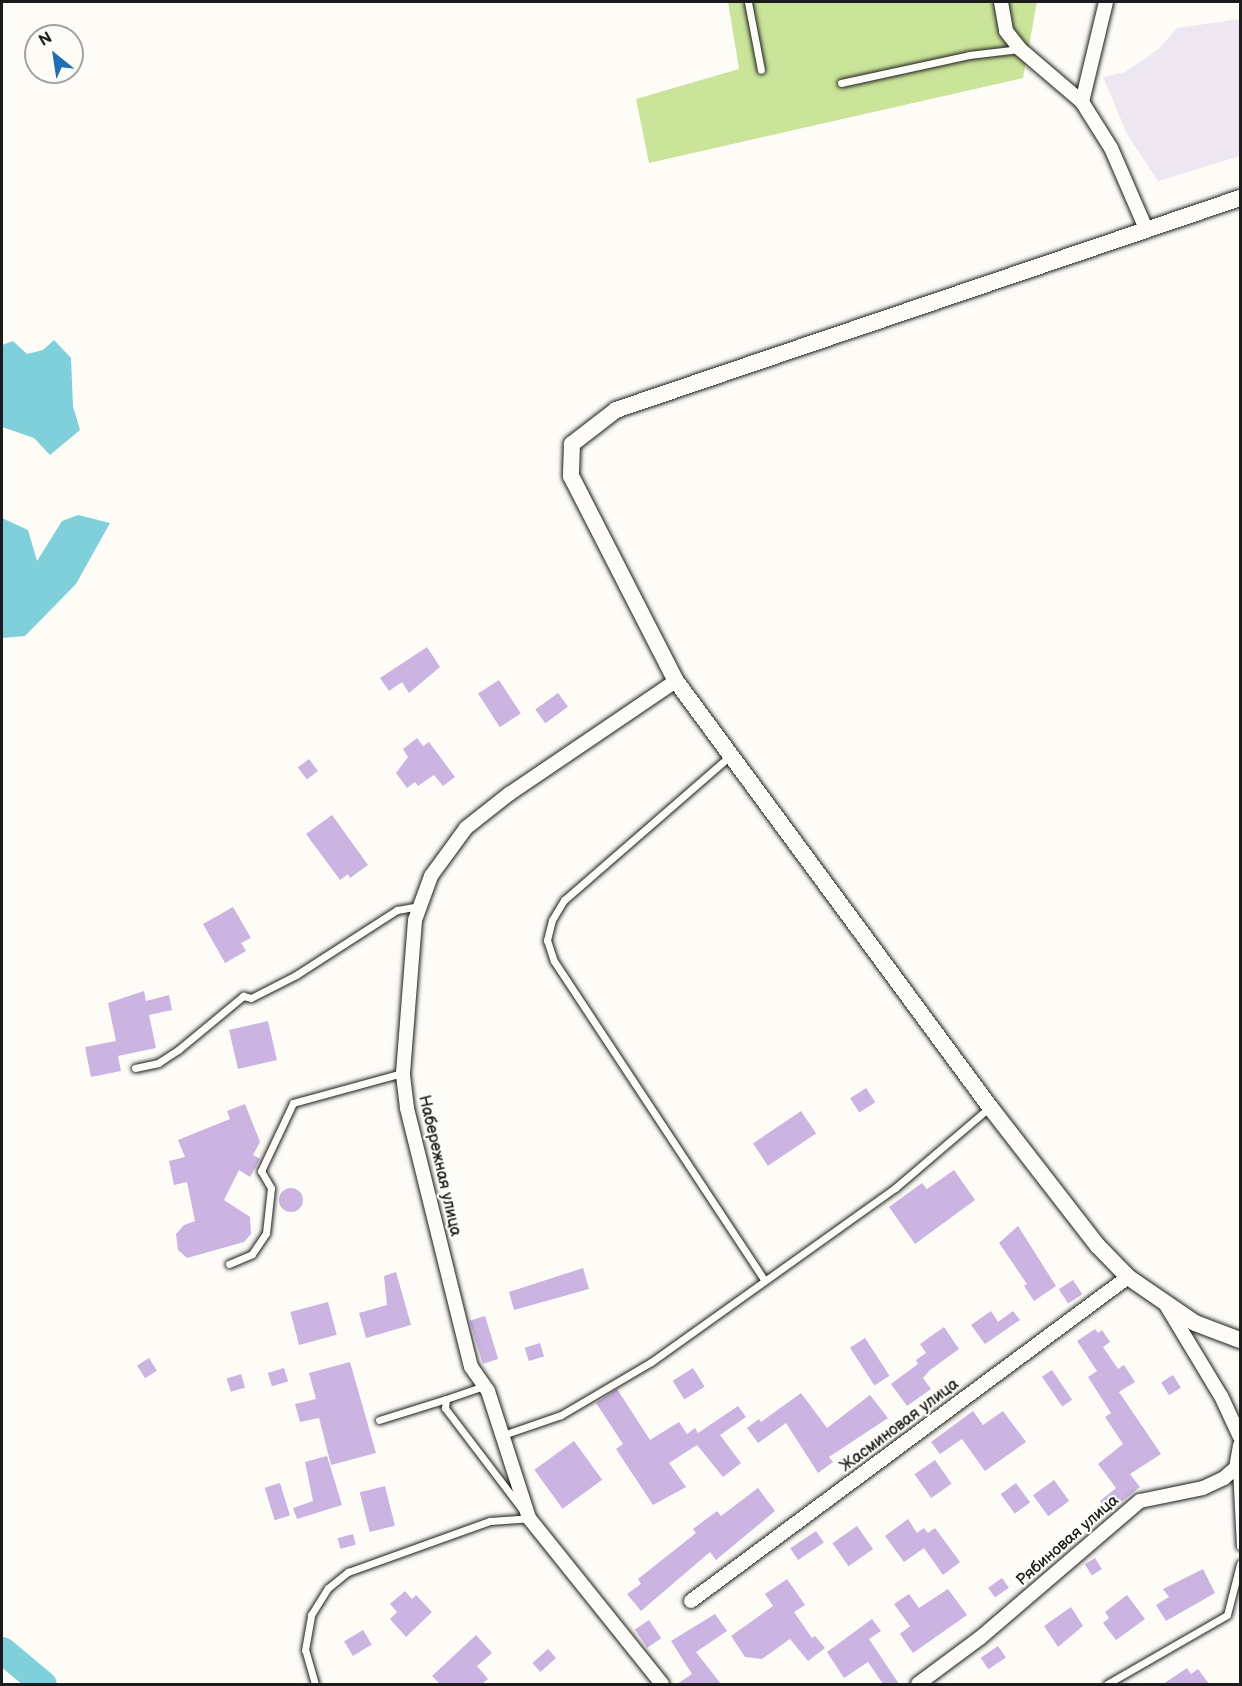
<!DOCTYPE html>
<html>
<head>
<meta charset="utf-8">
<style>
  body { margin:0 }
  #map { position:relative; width:1242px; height:1686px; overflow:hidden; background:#fdfcf7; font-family:"Balsamiq Sans",sans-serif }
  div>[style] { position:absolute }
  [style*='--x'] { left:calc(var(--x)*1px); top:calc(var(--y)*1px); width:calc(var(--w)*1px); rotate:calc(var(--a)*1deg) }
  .built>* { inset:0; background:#eee6f1 }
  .green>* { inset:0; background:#cae49a }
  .water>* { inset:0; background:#7fd0da }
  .river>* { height:27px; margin:-13.5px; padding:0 13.5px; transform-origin:13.5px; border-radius:13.5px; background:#7fd0da }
  .building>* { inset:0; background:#cbb3e2; transform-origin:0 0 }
  .round { border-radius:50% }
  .roads { filter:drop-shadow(0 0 2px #1c1c1c) drop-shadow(0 0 2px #1c1c1c) }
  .service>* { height:7px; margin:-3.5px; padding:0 3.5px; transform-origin:3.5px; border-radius:3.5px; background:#fdfcf7 }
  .minor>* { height:14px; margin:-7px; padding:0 7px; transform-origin:7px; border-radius:7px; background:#fdfcf7 }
  .tertiary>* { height:16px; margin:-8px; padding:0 8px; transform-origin:8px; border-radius:8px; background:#fdfcf7 }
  span { translate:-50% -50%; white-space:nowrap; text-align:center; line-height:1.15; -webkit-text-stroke:4.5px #fdfcf7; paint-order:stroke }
  .street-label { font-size:16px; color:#1c1c1c }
  .frame { position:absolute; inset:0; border:3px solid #1c1c1c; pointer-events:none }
  .north { position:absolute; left:24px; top:24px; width:60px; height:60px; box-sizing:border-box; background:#fdfcf7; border:2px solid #a3a29f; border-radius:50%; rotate:330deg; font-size:16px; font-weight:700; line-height:24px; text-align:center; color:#1c1c1c }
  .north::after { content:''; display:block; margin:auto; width:21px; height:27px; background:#1f6fb2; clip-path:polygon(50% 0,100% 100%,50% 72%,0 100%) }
</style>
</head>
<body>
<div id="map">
  <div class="built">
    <i style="clip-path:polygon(1240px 19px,1240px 156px,1158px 181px,1127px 134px,1103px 77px,1125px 72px,1159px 49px,1177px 28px)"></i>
  </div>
  <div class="green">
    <i style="clip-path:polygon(728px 2px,1037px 2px,1023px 78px,649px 163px,636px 99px,739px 69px)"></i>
  </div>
  <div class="water">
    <i style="clip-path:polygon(54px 340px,71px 358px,73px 406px,80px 430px,50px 455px,34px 438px,2px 427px,2px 345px,13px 341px,27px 354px,43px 350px)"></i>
    <i style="clip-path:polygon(78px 515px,110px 523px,76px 584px,25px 636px,2px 638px,2px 518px,28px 530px,37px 561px,62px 521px)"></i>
  </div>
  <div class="river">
    <i style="--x:2;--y:1650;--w:53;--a:39.7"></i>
  </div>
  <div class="building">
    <i style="clip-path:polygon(427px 647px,440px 667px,409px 693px,402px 682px,389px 691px,380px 678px)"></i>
    <i style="left:499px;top:680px;width:40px;height:25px;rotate:57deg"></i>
    <i style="left:558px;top:693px;width:17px;height:28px;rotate:54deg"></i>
    <i style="clip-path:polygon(417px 738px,423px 746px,429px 742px,455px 777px,443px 786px,434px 775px,418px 786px,415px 782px,407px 788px,396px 773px,408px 757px,403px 749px)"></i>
    <i style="left:309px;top:759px;width:15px;height:14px;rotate:53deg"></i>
    <i style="clip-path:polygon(332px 815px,368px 865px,350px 878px,348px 874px,340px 880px,306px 834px)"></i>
    <i style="clip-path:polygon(233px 907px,251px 938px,241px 943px,246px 951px,225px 963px,203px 924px)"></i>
    <i style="clip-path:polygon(144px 991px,146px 1001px,169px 995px,172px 1010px,149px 1015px,156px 1048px,118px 1056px,121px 1071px,91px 1077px,85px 1047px,116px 1041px,108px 1003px)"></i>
    <i style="left:268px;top:1021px;width:40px;height:40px;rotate:77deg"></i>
    <i style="left:866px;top:1088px;width:17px;height:19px;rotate:57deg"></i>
    <i style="clip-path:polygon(245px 1104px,260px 1142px,253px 1155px,260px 1159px,250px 1177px,239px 1170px,224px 1200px,250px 1217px,251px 1234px,244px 1242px,187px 1258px,178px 1250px,176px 1234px,184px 1225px,195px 1221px,187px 1182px,174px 1185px,169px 1161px,185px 1157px,178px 1140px,230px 1119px,227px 1111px)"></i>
    <i style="left:801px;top:1111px;width:27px;height:58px;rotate:56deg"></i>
    <i style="clip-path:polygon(954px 1170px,975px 1200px,915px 1244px,889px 1207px,922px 1183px,927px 1189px)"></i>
    <i class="round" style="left:279px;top:1188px;width:24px;height:24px"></i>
    <i style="clip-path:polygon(1018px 1226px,1056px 1286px,1034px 1301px,1024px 1286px,1027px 1284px,999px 1243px)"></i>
    <i style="clip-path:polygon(583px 1268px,589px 1289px,514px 1310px,509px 1292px)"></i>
    <i style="clip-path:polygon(396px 1272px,411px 1325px,366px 1338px,359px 1313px,387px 1305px,384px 1276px)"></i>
    <i style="left:1073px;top:1280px;width:17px;height:17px;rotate:57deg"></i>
    <i style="left:328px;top:1302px;width:34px;height:39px;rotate:75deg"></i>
    <i style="clip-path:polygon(991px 1311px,998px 1322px,1013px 1311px,1020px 1320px,985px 1344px,971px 1325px)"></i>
    <i style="left:485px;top:1316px;width:45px;height:16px;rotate:73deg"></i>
    <i style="clip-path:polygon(944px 1327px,959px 1349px,930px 1370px,923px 1378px,931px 1389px,907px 1406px,891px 1384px,918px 1364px,916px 1360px,926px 1353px,920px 1344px)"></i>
    <i style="clip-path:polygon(1095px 1329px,1098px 1333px,1102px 1330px,1110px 1342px,1103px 1347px,1118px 1369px,1124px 1365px,1135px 1382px,1119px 1392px,1161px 1454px,1130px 1474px,1140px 1487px,1108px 1512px,1100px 1501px,1116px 1488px,1098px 1464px,1123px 1444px,1105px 1417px,1111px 1413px,1088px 1377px,1097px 1371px,1077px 1341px)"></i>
    <i style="left:865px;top:1338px;width:45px;height:18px;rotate:57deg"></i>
    <i style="left:540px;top:1343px;width:14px;height:16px;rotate:73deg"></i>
    <i style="left:149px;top:1358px;width:15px;height:14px;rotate:58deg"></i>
    <i style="clip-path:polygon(350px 1362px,376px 1453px,331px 1465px,319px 1418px,300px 1422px,295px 1404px,316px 1399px,309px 1373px)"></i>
    <i style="left:284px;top:1368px;width:14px;height:17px;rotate:73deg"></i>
    <i style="left:693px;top:1368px;width:22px;height:24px;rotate:58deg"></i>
    <i style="left:1052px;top:1370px;width:36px;height:12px;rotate:56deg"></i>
    <i style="left:241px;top:1374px;width:14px;height:15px;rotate:73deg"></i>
    <i style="left:1173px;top:1375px;width:15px;height:14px;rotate:58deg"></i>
    <i style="clip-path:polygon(617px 1389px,650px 1440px,679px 1422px,687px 1434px,695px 1428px,698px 1433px,738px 1406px,746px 1417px,720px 1435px,741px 1463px,723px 1477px,697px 1445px,669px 1463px,686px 1487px,653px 1505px,616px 1449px,623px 1444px,596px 1403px)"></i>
    <i style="clip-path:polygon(801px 1393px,827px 1428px,870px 1395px,888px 1418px,829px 1457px,833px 1462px,818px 1473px,786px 1423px,758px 1443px,747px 1428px,759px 1419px,761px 1422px)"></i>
    <i style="clip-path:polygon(973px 1411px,983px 1425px,1003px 1411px,1026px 1442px,985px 1471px,962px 1439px,940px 1454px,931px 1442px)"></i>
    <i style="left:574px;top:1441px;width:48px;height:49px;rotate:54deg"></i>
    <i style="clip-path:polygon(327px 1456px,342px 1505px,297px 1519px,293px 1508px,313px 1501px,305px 1462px)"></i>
    <i style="left:935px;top:1460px;width:29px;height:25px;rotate:55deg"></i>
    <i style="left:1054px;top:1480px;width:26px;height:26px;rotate:54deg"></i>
    <i style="left:280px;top:1483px;width:34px;height:16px;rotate:73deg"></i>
    <i style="left:1016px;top:1483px;width:24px;height:19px;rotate:54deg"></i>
    <i style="left:385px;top:1486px;width:41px;height:26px;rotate:76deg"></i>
    <i style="clip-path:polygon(758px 1488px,775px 1511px,716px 1560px,710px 1552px,641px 1611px,627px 1594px,641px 1584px,638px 1579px,696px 1533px,693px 1529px,717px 1511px,721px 1516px)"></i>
    <i style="clip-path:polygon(908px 1519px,917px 1533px,924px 1528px,928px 1533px,935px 1528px,960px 1562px,943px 1575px,924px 1548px,904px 1562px,885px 1536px)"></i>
    <i style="left:857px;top:1526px;width:28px;height:30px;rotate:55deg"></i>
    <i style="left:816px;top:1531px;width:14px;height:31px;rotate:56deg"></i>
    <i style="left:353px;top:1534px;width:11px;height:16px;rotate:75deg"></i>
    <i style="left:1095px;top:1558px;width:13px;height:12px;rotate:58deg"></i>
    <i style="clip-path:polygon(1203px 1569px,1215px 1593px,1166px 1621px,1156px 1605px,1169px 1597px,1163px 1589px)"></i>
    <i style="left:1002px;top:1578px;width:12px;height:17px;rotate:55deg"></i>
    <i style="clip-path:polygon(787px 1579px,805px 1605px,794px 1612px,812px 1638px,815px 1636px,825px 1648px,808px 1661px,790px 1639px,762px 1659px,745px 1657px,731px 1636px,773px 1606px,765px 1594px)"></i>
    <i style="clip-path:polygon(948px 1589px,967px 1615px,913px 1653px,900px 1634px,910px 1626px,894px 1604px,909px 1594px,919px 1608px)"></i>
    <i style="clip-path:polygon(405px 1591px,412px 1599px,416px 1595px,432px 1612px,406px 1637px,390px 1619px,397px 1612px,390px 1604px)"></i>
    <i style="clip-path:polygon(1127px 1595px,1145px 1619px,1116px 1640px,1103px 1623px,1109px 1618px,1105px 1612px)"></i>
    <i style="clip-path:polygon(1071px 1607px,1083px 1626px,1058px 1647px,1044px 1626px)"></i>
    <i style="clip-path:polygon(715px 1614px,727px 1631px,696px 1652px,721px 1684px,677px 1684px,692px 1674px,671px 1641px)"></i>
    <i style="clip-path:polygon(872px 1619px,881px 1631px,869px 1639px,899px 1684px,883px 1684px,868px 1662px,844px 1678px,827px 1652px)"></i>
    <i style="left:649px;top:1620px;width:22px;height:17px;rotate:56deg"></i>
    <i style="left:363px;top:1630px;width:17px;height:22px;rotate:59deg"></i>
    <i style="clip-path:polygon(476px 1635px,492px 1653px,477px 1666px,488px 1679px,482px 1684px,440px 1684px,432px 1676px)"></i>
    <i style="left:998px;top:1646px;width:14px;height:21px;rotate:56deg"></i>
    <i style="left:548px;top:1649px;width:12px;height:21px;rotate:48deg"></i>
    <i style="clip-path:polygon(1187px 1668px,1191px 1674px,1198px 1669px,1209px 1684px,1163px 1684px)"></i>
  </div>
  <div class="roads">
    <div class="service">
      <i style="--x:748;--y:2;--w:69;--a:79.2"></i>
      <i style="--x:841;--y:83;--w:131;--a:-12.3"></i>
      <i style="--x:969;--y:55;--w:51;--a:-6.7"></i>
      <i style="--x:731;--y:755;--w:221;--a:139"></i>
      <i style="--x:564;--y:900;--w:23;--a:121"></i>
      <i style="--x:552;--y:920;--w:21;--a:104"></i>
      <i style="--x:547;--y:940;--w:22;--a:72"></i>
      <i style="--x:554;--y:961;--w:381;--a:56.6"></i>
      <i style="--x:135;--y:1068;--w:24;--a:-12"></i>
      <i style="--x:158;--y:1063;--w:24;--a:-33"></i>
      <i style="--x:178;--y:1050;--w:85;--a:-39.7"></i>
      <i style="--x:243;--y:996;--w:8;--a:14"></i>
      <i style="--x:251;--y:998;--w:51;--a:-27.1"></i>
      <i style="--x:296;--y:975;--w:120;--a:-32.8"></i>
      <i style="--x:397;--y:910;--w:23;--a:-10"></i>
      <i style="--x:229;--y:1264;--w:25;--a:-23"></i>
      <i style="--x:252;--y:1254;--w:25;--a:-56"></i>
      <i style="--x:266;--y:1233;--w:45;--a:-83.7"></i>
      <i style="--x:271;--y:1188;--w:20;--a:-120"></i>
      <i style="--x:261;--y:1171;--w:75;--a:-64.8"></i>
      <i style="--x:293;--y:1103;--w:114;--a:-15.3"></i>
      <i style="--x:484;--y:1386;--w:40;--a:161.1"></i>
      <i style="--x:446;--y:1399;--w:9;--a:96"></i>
      <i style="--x:445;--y:1408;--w:127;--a:52.7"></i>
      <i style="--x:379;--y:1420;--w:70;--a:-17.4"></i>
      <i style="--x:503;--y:1435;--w:61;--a:-19"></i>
      <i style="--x:561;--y:1415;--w:104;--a:-30.5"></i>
      <i style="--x:651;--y:1362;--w:300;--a:-35.5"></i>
      <i style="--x:895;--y:1188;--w:125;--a:-40.5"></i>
      <i style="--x:1236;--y:1468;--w:78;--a:87.1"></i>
      <i style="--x:315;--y:1684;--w:35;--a:-106"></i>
      <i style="--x:305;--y:1650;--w:36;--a:-80"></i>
      <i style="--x:311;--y:1615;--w:32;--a:-58"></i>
      <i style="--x:328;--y:1588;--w:26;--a:-39"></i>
      <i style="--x:348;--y:1572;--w:151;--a:-19.8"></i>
      <i style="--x:490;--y:1521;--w:39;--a:-4"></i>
      <i style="--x:1107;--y:1684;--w:138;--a:-29.9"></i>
      <i style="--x:1227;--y:1615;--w:53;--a:-75.7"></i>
    </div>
    <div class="minor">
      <i style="--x:1001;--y:2;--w:29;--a:80"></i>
      <i style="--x:1006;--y:31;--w:23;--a:52"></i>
      <i style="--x:1020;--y:49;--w:82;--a:40.5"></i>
      <i style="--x:1106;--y:2;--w:103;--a:103.5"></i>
      <i style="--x:1082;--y:102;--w:54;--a:57.8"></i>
      <i style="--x:1111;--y:148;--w:88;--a:66.6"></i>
      <i style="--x:1166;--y:1305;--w:106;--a:58.9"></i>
      <i style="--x:1221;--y:1396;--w:45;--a:65.1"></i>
      <i style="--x:691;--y:1601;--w:544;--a:-36.55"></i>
      <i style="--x:662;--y:1684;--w:213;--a:-128.7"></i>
      <i style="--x:529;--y:1518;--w:133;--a:-107.9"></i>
      <i style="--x:488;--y:1391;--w:29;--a:-125"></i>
      <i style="--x:471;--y:1367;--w:267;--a:-103.9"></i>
      <i style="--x:407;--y:1108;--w:35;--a:-97"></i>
      <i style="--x:403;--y:1073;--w:153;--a:-85.5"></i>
      <i style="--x:415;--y:920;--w:47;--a:-70"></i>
      <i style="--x:431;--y:876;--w:59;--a:-53.9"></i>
      <i style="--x:466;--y:828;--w:55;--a:-38.3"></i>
      <i style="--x:509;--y:794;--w:202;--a:-34.1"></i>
      <i style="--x:918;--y:1684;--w:77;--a:-36.6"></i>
      <i style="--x:980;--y:1638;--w:211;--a:-40.6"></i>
      <i style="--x:1140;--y:1501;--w:64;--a:-11.7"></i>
      <i style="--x:1203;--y:1488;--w:23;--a:-25"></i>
      <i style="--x:1224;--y:1478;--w:16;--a:-40"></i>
      <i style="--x:1236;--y:1468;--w:23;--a:-80"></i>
    </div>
    <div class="tertiary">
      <i style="--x:1240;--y:198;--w:659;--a:161.24"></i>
      <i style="--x:616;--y:410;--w:56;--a:142.3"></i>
      <i style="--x:572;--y:444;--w:32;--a:92"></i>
      <i style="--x:571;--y:476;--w:230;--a:62.9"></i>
      <i style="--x:676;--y:681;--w:529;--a:53.61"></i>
      <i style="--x:990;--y:1107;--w:176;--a:52.2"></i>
      <i style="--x:1098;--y:1246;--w:43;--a:45.9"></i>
      <i style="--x:1128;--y:1277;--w:81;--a:34.5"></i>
      <i style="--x:1195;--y:1323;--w:48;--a:20.7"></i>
    </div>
  </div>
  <div class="street-label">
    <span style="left:439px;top:1166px;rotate:77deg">Набережная улица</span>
    <span style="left:900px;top:1426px;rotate:-37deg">Жасминовая улица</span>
    <span style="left:1068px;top:1541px;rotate:-41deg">Рябиновая улица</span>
  </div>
  <div class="frame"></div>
  <div class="north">N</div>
</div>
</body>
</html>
